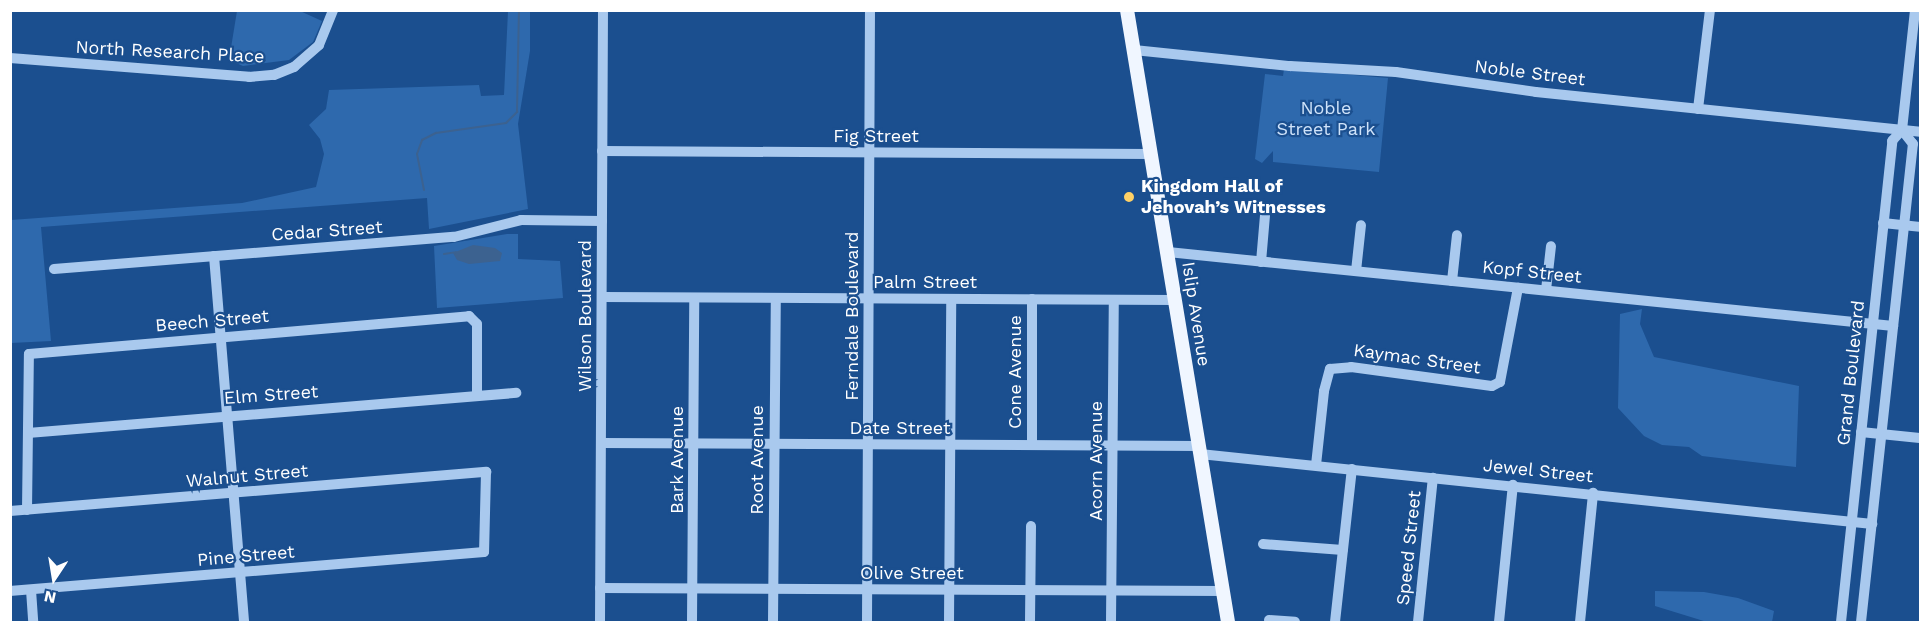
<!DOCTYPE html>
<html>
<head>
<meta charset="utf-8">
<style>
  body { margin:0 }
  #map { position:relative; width:1931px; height:633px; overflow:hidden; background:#1b4f8f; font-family:"Work Sans",sans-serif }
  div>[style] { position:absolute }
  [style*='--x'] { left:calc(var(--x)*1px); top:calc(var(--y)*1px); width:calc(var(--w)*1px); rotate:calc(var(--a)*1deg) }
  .green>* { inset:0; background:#2e69ad }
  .water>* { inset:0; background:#3c6290 }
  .stream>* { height:2px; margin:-1px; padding:0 1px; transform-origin:1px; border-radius:1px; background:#3c6290 }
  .minor>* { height:10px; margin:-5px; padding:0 5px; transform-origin:5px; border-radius:5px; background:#a9c9ee }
  .major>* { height:14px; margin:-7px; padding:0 7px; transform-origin:7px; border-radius:7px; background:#f0f6ff }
  .dots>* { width:16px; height:16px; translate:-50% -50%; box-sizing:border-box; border:3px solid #1b4f8f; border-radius:50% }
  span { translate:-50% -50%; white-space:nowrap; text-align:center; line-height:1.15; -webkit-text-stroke:4.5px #1b4f8f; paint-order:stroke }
  .street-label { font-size:18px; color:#fff }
  .park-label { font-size:18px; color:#cfe3fa }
  .poi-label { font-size:18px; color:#fff; font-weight:700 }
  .left { translate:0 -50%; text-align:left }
  .frame { position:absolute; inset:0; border:12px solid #fff; pointer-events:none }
  .north { position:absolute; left:24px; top:549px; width:60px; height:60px; -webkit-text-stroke:4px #1b4f8f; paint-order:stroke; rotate:192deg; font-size:16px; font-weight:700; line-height:24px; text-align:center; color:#fff }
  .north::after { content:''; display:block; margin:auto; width:21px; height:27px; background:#fff; clip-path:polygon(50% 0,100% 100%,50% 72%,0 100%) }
</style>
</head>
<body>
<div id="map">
  <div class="green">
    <i style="clip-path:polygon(237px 11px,300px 11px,322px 21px,313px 42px,289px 60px,243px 66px,229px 60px)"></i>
    <i style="clip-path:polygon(508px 11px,530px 11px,530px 51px,518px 124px,528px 209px,429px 229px,427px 198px,41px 227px,51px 341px,11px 343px,11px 220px,242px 203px,316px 187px,324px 154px,320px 139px,309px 125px,326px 109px,329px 90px,479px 85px,481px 96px,504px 95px)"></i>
    <i style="clip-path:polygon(1284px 69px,1388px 78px,1379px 172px,1273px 162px,1273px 151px,1262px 163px,1255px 159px,1265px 74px,1283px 76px)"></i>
    <i style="clip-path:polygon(507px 234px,518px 234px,518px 259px,560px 261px,563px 298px,437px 308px,434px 246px)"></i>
    <i style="clip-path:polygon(1642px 309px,1640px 324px,1654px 357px,1799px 386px,1796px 467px,1702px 456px,1689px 447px,1662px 445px,1644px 436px,1618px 408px,1620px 314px)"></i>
    <i style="clip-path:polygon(1655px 591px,1704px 592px,1738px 598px,1774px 611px,1772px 622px,1707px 622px,1655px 606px)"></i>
  </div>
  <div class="water">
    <i style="clip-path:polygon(473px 245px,495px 248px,502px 253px,500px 261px,469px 264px,457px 260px,453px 253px)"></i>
  </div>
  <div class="stream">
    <i style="--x:424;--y:190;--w:37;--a:-101"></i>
    <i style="--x:417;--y:154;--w:15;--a:-70"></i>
    <i style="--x:422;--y:140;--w:16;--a:-27"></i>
    <i style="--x:436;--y:133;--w:71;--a:-8.1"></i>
    <i style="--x:506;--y:123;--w:16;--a:-45"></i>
    <i style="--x:517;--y:112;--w:102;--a:-88.9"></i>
    <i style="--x:444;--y:254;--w:12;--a:-9"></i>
  </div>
  <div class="minor">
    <i style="--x:1134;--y:50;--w:157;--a:5.9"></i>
    <i style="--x:1290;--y:66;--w:106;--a:3.2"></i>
    <i style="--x:1396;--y:72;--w:141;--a:8.1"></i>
    <i style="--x:1536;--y:92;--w:386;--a:5.9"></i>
    <i style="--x:10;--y:58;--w:240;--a:4.5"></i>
    <i style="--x:249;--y:77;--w:25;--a:-5"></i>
    <i style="--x:274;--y:75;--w:22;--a:-22"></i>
    <i style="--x:294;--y:67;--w:33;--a:-41"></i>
    <i style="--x:319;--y:45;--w:38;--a:-68"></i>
    <i style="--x:1698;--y:109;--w:100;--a:-83.1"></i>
    <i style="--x:602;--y:151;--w:548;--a:0.31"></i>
    <i style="--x:1883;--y:223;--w:37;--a:6"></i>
    <i style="--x:1168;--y:252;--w:729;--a:5.83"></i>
    <i style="--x:214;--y:256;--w:367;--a:85.3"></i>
    <i style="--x:1261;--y:262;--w:47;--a:-85.1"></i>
    <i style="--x:54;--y:269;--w:401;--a:-4.6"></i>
    <i style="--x:454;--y:237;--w:69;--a:-14.2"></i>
    <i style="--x:521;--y:220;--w:81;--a:0.7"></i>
    <i style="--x:1356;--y:271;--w:46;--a:-83.8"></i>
    <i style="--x:1452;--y:281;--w:46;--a:-83.8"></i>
    <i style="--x:1546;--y:290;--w:44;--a:-83.5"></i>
    <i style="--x:602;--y:297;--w:573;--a:0.3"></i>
    <i style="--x:1861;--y:432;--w:59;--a:5.8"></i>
    <i style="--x:28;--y:433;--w:490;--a:-4.7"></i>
    <i style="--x:601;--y:443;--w:598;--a:0.29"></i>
    <i style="--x:1032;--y:445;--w:146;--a:-90"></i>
    <i style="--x:1200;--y:454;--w:676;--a:5.95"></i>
    <i style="--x:1316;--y:465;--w:74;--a:-83.8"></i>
    <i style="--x:1324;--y:391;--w:23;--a:-75"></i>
    <i style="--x:1330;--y:369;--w:21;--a:-5"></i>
    <i style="--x:1351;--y:367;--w:142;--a:7.7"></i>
    <i style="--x:1492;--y:386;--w:9;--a:-27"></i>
    <i style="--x:1500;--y:382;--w:96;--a:-79.2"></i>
    <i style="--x:27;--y:510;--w:156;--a:-89.3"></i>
    <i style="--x:29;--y:354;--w:442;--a:-4.9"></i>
    <i style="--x:469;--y:316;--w:11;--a:45"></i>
    <i style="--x:477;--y:324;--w:72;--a:90"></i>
    <i style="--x:10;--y:511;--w:478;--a:-4.7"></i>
    <i style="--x:486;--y:472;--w:80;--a:91.4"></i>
    <i style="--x:484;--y:552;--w:476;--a:175.3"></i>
    <i style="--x:1263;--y:544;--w:80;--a:4.3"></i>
    <i style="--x:600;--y:588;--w:624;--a:0.28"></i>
    <i style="--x:31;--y:590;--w:32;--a:86"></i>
    <i style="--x:1269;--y:620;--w:26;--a:4"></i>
    <i style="--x:600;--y:622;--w:612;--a:-89.72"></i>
    <i style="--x:692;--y:622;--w:324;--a:-89.6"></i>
    <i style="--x:773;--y:622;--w:323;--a:-89.5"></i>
    <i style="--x:867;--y:622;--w:612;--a:-89.72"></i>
    <i style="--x:949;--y:622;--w:323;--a:-89.6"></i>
    <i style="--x:1030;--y:622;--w:96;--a:-89.4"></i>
    <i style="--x:1111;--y:622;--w:322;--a:-89.5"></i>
    <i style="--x:1335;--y:622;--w:154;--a:-83.7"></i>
    <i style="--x:1418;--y:622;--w:145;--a:-84.1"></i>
    <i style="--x:1499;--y:622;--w:138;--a:-84.2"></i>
    <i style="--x:1580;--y:622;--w:130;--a:-84.2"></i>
    <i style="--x:1841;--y:622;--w:484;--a:-83.9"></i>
    <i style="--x:1892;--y:141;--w:15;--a:-48"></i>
    <i style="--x:1902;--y:130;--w:121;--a:-83.8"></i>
    <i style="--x:1861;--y:622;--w:481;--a:-83.8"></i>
    <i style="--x:1913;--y:144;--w:18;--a:-128"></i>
  </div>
  <div class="major">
    <i style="--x:1127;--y:10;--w:620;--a:80.63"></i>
  </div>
  <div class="dots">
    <i style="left:1129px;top:197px;background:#ffd166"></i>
  </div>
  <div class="street-label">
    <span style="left:170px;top:52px;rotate:3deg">North Research Place</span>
    <span style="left:1530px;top:73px;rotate:7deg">Noble Street</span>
    <span style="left:876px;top:136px">Fig Street</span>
    <span style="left:327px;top:231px;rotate:-4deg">Cedar Street</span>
    <span style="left:1532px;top:272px;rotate:6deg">Kopf Street</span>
    <span style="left:925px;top:282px">Palm Street</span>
    <span style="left:1196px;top:314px;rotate:81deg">Islip Avenue</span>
    <span style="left:585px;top:316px;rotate:-90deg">Wilson Boulevard</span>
    <span style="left:852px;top:316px;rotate:-90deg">Ferndale Boulevard</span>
    <span style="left:212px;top:321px;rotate:-5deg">Beech Street</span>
    <span style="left:1417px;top:359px;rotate:8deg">Kaymac Street</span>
    <span style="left:1015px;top:372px;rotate:-90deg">Cone Avenue</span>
    <span style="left:1851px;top:373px;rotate:-84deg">Grand Boulevard</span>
    <span style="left:271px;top:395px;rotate:-4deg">Elm Street</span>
    <span style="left:900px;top:428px">Date Street</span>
    <span style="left:677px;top:460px;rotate:-90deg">Bark Avenue</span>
    <span style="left:757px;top:460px;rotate:-90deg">Root Avenue</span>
    <span style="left:1096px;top:461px;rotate:-90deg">Acorn Avenue</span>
    <span style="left:1538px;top:471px;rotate:6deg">Jewel Street</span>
    <span style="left:247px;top:476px;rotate:-5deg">Walnut Street</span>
    <span style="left:1409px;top:548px;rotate:-84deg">Speed Street</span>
    <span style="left:246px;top:556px;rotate:-5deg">Pine Street</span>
    <span style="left:912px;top:573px">Olive Street</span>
  </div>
  <div class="park-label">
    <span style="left:1326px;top:119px">Noble<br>Street Park</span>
  </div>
  <div class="poi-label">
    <span class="left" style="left:1141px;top:197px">Kingdom Hall of<br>Jehovah’s Witnesses</span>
  </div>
  <div class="frame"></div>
  <div class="north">N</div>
</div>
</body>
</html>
